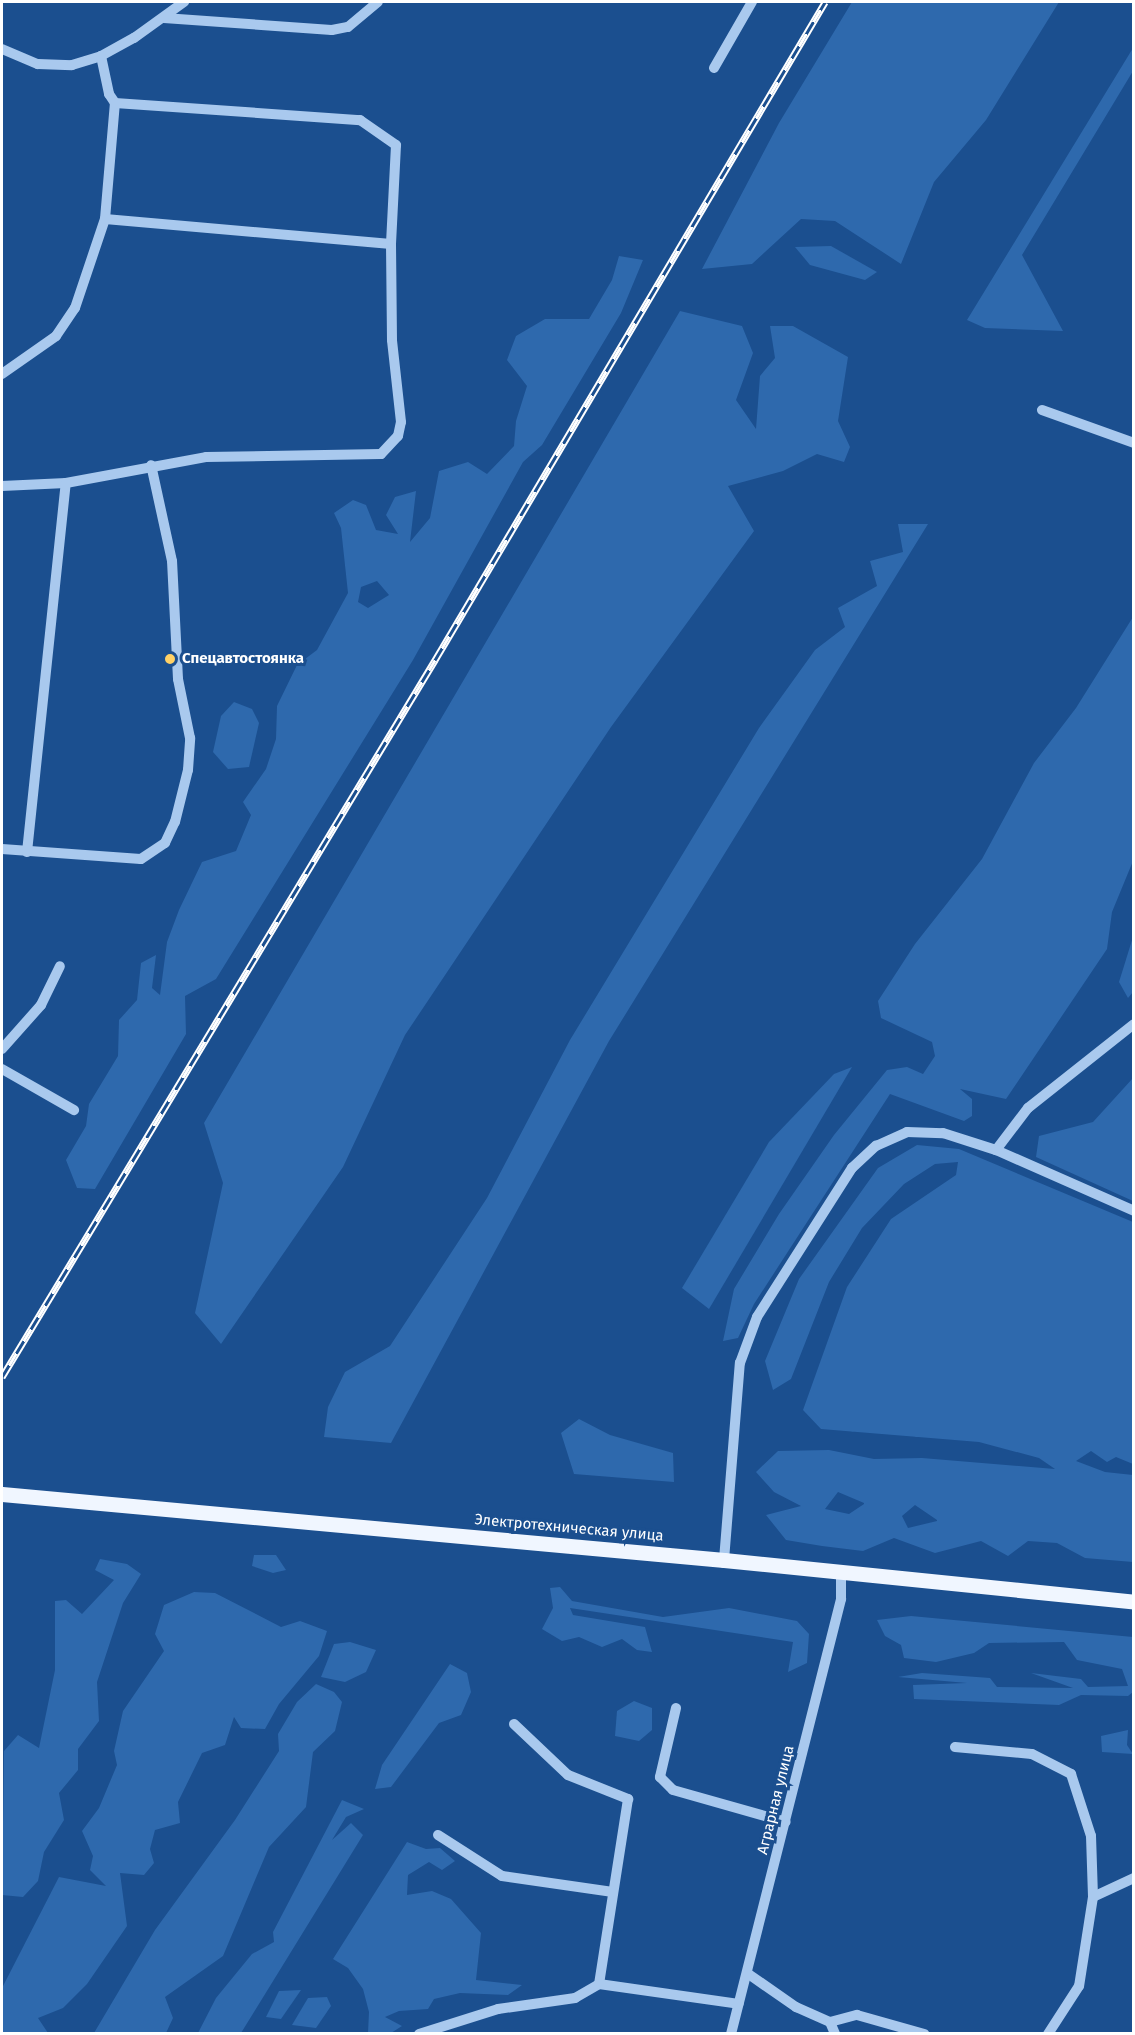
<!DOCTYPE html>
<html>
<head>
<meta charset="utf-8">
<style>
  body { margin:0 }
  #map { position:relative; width:1135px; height:2035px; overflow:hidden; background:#1b4f8f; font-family:"Fira Sans",sans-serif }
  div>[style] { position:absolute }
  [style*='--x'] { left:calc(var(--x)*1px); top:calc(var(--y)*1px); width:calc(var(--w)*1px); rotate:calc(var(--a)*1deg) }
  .green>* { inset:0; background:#2e69ad }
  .minor>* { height:10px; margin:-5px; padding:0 5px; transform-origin:5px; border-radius:5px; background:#a9c9ee }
  .major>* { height:15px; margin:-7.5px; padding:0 7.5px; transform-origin:7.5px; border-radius:7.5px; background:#f0f6ff }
  .rail>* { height:7px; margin-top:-3.5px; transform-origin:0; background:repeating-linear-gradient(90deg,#1b4f8f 0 14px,#fff 0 28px); box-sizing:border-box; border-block:2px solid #fff }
  .dots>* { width:16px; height:16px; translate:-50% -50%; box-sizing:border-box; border:3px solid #1b4f8f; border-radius:50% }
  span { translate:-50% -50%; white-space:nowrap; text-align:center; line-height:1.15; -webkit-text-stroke:6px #1b4f8f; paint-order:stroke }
  .poi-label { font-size:15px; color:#fff; font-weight:700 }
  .left { translate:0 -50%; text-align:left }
  .street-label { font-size:15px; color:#fff }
  .frame { position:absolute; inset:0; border:3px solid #fff; pointer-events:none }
</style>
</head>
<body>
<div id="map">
  <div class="green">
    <i style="clip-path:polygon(852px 2px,1059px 2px,986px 120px,934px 182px,901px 264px,835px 221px,801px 219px,752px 264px,702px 269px,779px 123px)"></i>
    <i style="clip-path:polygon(1133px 48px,1133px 71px,1022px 255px,1063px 331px,985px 328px,967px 320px)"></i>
    <i style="clip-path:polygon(831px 246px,877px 272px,865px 280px,810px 265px,795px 247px)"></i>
    <i style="clip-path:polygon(evenodd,619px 256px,643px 260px,621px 313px,542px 445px,523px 462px,413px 660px,216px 979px,185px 996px,186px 1034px,95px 1189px,77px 1188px,66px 1160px,86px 1126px,89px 1104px,118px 1056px,119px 1020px,137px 1000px,141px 963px,156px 955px,152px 988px,160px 995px,167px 942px,179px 910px,202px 862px,236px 851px,251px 815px,243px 802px,266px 769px,276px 739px,277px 706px,297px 665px,317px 650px,348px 593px,341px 528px,334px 513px,353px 500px,366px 505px,376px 530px,398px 534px,386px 515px,395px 497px,416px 491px,410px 542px,430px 518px,439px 471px,468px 462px,487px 474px,514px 446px,516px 421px,527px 386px,507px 360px,516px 336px,545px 319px,589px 319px,612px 280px,619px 256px,377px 581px,389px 595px,368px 608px,358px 602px,361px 587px,377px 581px)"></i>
    <i style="clip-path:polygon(680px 311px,742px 326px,753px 353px,736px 400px,756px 429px,760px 376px,775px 358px,770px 326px,793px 326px,848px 357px,838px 421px,850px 447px,844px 462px,817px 454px,783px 471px,728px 486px,754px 531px,611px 727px,405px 1035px,343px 1167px,221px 1344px,195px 1313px,223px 1183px,204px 1123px)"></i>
    <i style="clip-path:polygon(898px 524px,928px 524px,609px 1041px,391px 1443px,324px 1437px,328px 1407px,345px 1372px,390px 1346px,487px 1198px,570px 1040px,759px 728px,815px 650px,845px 627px,838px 608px,877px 586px,870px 561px,903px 552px)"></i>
    <i style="clip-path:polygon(1133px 617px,1133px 861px,1112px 912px,1107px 949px,1006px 1099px,960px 1089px,972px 1099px,972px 1116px,964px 1121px,890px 1094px,754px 1304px,738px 1338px,723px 1341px,734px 1289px,779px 1214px,834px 1135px,887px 1070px,907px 1067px,923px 1074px,935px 1056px,932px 1042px,881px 1018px,878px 1001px,915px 944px,982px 859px,1034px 763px,1076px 708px)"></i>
    <i style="clip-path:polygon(234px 702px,252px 709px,259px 723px,249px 767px,228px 769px,213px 752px,221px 716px)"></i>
    <i style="clip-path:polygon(1133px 937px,1133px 992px,1128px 998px,1119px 982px)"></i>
    <i style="clip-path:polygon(852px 1067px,709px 1309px,682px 1288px,769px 1142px,834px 1074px)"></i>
    <i style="clip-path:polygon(1133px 1078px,1133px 1201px,1036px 1157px,1039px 1136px,1093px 1122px)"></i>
    <i style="clip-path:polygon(evenodd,917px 1145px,959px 1149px,1133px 1222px,1133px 1464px,1116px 1457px,1107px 1462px,1091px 1451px,1076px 1461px,1105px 1472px,1133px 1475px,1133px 1562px,1085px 1558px,1057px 1543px,1028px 1541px,1008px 1556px,981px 1541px,935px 1553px,894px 1538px,863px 1551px,822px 1546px,786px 1540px,766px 1515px,801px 1506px,774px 1492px,756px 1472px,778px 1451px,829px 1450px,874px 1459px,922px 1458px,1055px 1469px,1039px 1458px,979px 1442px,821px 1429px,803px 1410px,847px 1287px,891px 1219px,956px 1175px,958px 1162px,935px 1164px,904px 1184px,862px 1228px,829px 1282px,791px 1379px,773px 1390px,765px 1361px,799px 1279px,878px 1168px,917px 1145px,838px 1492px,864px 1503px,864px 1504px,849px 1514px,825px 1509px,838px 1492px,917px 1145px,915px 1505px,937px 1520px,937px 1521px,908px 1528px,902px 1516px,915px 1505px)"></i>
    <i style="clip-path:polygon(579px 1419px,610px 1435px,673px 1453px,674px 1482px,574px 1474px,561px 1433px)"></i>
    <i style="clip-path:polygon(254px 1555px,276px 1555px,286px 1570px,273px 1573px,252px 1566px)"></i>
    <i style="clip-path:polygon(100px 1559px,127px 1564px,141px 1574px,123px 1603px,97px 1682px,99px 1721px,78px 1749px,78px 1770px,59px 1793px,64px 1820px,44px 1852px,38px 1881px,23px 1897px,2px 1895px,4px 1751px,18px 1735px,39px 1748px,55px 1670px,55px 1601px,66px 1600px,82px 1614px,114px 1580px,95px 1570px)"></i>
    <i style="clip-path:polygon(560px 1587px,572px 1601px,663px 1617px,729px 1608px,797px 1621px,809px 1634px,807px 1663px,788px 1672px,793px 1642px,570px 1608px,573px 1615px,645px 1627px,652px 1652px,637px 1650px,622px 1639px,602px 1647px,579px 1637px,562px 1641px,542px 1629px,553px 1608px,550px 1588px)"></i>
    <i style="clip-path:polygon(194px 1592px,215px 1593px,281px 1627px,300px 1621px,327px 1631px,319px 1656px,279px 1704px,265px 1729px,241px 1728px,234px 1717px,225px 1745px,202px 1753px,178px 1802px,180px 1823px,155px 1830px,150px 1849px,154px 1863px,144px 1875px,120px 1873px,127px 1926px,87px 1984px,63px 2008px,38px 2018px,48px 2033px,2px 2033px,2px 1988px,59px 1877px,106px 1886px,90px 1870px,93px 1856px,82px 1831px,99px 1808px,117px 1765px,114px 1751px,123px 1711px,164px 1651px,155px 1634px,164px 1605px)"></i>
    <i style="clip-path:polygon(911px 1616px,1133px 1637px,1133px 1692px,1128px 1696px,1081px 1695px,1059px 1705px,914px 1699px,913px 1685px,967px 1683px,898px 1677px,922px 1673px,990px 1678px,997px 1687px,1073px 1688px,1031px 1673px,1081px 1679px,1088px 1687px,1128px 1686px,1122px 1669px,1077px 1660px,1064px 1642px,989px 1643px,974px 1653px,936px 1662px,904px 1658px,901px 1645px,885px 1636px,877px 1620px)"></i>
    <i style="clip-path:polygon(350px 1642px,376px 1650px,366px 1672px,345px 1682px,321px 1677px,334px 1644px)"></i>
    <i style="clip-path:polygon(450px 1664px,467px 1673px,471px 1692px,461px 1715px,439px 1723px,391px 1787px,375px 1789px,382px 1765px)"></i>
    <i style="clip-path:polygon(316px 1684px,334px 1692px,342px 1702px,335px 1731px,313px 1752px,306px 1807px,269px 1847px,223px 1956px,165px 1997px,173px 2018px,166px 2033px,94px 2033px,155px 1930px,235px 1820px,279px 1751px,278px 1734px,297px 1702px)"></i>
    <i style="clip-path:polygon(634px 1701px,652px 1708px,652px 1730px,639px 1741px,615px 1736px,617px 1711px)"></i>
    <i style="clip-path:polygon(1128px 1730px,1127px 1745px,1133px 1754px,1102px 1752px,1101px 1736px)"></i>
    <i style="clip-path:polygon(342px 1800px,364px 1809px,346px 1817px,332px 1840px,351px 1823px,363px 1835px,241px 2033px,198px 2033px,216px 1998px,252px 1954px,274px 1942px,273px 1932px)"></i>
    <i style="clip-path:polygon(407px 1842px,426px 1849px,440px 1848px,455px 1861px,442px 1870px,429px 1862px,408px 1875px,407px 1895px,432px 1891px,451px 1899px,481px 1933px,476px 1980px,522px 1985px,508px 1995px,460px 1993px,434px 1999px,428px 2009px,399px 2011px,385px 2017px,402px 2026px,391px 2033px,368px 2033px,369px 2012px,363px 1989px,348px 1968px,333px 1959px)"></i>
    <i style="clip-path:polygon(301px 1990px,281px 2019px,266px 2017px,279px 1991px)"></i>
    <i style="clip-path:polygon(327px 1997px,331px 2006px,316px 2028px,292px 2025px,308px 1998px)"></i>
  </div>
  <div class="minor">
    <i style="--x:164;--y:18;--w:168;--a:4.1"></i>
    <i style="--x:332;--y:30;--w:16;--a:-11"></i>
    <i style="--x:348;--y:27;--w:39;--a:-40"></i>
    <i style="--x:2;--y:49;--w:39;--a:23"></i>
    <i style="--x:38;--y:64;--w:34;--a:2"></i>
    <i style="--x:72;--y:65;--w:30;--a:-17"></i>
    <i style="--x:101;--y:56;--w:38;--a:-29"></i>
    <i style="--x:134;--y:38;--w:62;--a:-35.8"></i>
    <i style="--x:101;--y:56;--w:39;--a:78"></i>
    <i style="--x:109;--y:94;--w:11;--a:56"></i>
    <i style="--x:714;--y:68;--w:76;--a:-60.1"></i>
    <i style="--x:2;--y:374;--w:66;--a:-35.1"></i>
    <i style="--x:56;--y:336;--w:34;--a:-56"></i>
    <i style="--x:75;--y:308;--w:94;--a:-71.4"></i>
    <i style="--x:105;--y:219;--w:116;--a:-85.1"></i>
    <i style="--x:115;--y:103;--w:246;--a:4"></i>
    <i style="--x:360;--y:120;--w:44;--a:34.8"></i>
    <i style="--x:396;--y:145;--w:99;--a:92.9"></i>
    <i style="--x:391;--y:244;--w:287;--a:-175"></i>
    <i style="--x:1042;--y:410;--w:98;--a:19.7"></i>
    <i style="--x:2;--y:486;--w:64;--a:-2.7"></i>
    <i style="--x:66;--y:483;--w:142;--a:-10.5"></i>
    <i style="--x:206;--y:457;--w:175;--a:-1"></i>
    <i style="--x:381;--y:454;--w:25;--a:-47"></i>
    <i style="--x:398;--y:436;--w:14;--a:-78"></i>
    <i style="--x:401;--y:422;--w:82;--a:-96.3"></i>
    <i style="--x:392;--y:340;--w:96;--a:-90.6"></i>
    <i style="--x:2;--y:849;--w:139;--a:4.1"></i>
    <i style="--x:141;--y:859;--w:29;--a:-34"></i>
    <i style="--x:165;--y:843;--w:23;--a:-65"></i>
    <i style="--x:175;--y:822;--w:54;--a:-76"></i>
    <i style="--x:188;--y:770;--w:32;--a:-86"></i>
    <i style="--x:190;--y:738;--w:60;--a:-101.5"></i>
    <i style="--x:178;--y:679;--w:118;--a:-92.9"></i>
    <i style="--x:172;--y:561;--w:98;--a:-102.3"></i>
    <i style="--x:27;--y:852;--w:371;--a:-84"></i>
    <i style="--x:2;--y:1049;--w:59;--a:-48.4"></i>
    <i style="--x:41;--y:1005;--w:43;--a:-64"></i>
    <i style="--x:2;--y:1069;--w:83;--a:29.7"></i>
    <i style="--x:996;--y:1150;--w:53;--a:-52.7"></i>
    <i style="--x:1028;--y:1108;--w:135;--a:-38.4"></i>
    <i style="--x:724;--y:1560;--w:198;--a:-85.4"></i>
    <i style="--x:740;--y:1363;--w:49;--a:-69.7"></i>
    <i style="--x:757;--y:1317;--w:177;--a:-57.5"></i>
    <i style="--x:852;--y:1168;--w:33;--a:-43"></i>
    <i style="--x:876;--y:1146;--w:34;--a:-24"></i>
    <i style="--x:907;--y:1132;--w:36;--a:2"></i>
    <i style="--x:943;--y:1133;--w:56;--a:17.8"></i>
    <i style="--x:996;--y:1150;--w:151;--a:23.8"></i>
    <i style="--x:676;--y:1708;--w:71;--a:103.1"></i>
    <i style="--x:660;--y:1777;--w:18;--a:45"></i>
    <i style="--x:673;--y:1790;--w:117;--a:15.8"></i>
    <i style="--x:514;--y:1724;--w:74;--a:43.4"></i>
    <i style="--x:568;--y:1775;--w:65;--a:21.8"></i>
    <i style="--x:628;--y:1799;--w:187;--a:98.9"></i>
    <i style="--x:955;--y:1747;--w:77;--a:5.2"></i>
    <i style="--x:1032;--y:1754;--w:44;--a:27.1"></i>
    <i style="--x:1071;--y:1774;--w:65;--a:72.1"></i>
    <i style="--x:1091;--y:1836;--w:61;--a:88.1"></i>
    <i style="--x:1093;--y:1897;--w:90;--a:98.9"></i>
    <i style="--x:1079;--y:1986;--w:57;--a:122.9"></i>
    <i style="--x:438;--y:1835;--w:76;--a:32.6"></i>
    <i style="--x:502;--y:1876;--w:112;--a:8.2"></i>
    <i style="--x:1093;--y:1897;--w:45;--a:-24.9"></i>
    <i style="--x:747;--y:1973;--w:60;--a:34.8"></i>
    <i style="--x:796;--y:2007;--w:37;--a:24"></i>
    <i style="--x:830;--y:2022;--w:28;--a:-15"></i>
    <i style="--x:857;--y:2015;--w:70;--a:15.8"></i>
    <i style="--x:830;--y:2022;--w:13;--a:67"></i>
    <i style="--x:419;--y:2034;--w:83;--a:-17.6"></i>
    <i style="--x:498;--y:2009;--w:78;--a:-8.1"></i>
    <i style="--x:575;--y:1998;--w:28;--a:-30"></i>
    <i style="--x:599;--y:1984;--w:141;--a:8.1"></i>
    <i style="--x:731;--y:2034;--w:449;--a:-75.8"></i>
    <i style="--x:841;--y:1599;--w:26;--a:-90"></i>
  </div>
  <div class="major">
    <i style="--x:2;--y:1494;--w:725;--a:5.22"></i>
    <i style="--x:724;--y:1560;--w:412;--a:5.8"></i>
  </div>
  <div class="rail">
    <i style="--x:2;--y:1377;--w:838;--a:-58.87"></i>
    <i style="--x:435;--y:660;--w:765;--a:-59.34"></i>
  </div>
  <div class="dots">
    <i style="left:170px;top:659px;background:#ffd166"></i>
  </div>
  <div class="poi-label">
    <span class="left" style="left:182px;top:659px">Спецавтостоянка</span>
  </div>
  <div class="street-label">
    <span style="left:569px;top:1528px;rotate:5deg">Электротехническая улица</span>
    <span style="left:776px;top:1800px;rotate:-76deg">Аграрная улица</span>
  </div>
  <div class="frame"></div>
</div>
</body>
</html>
